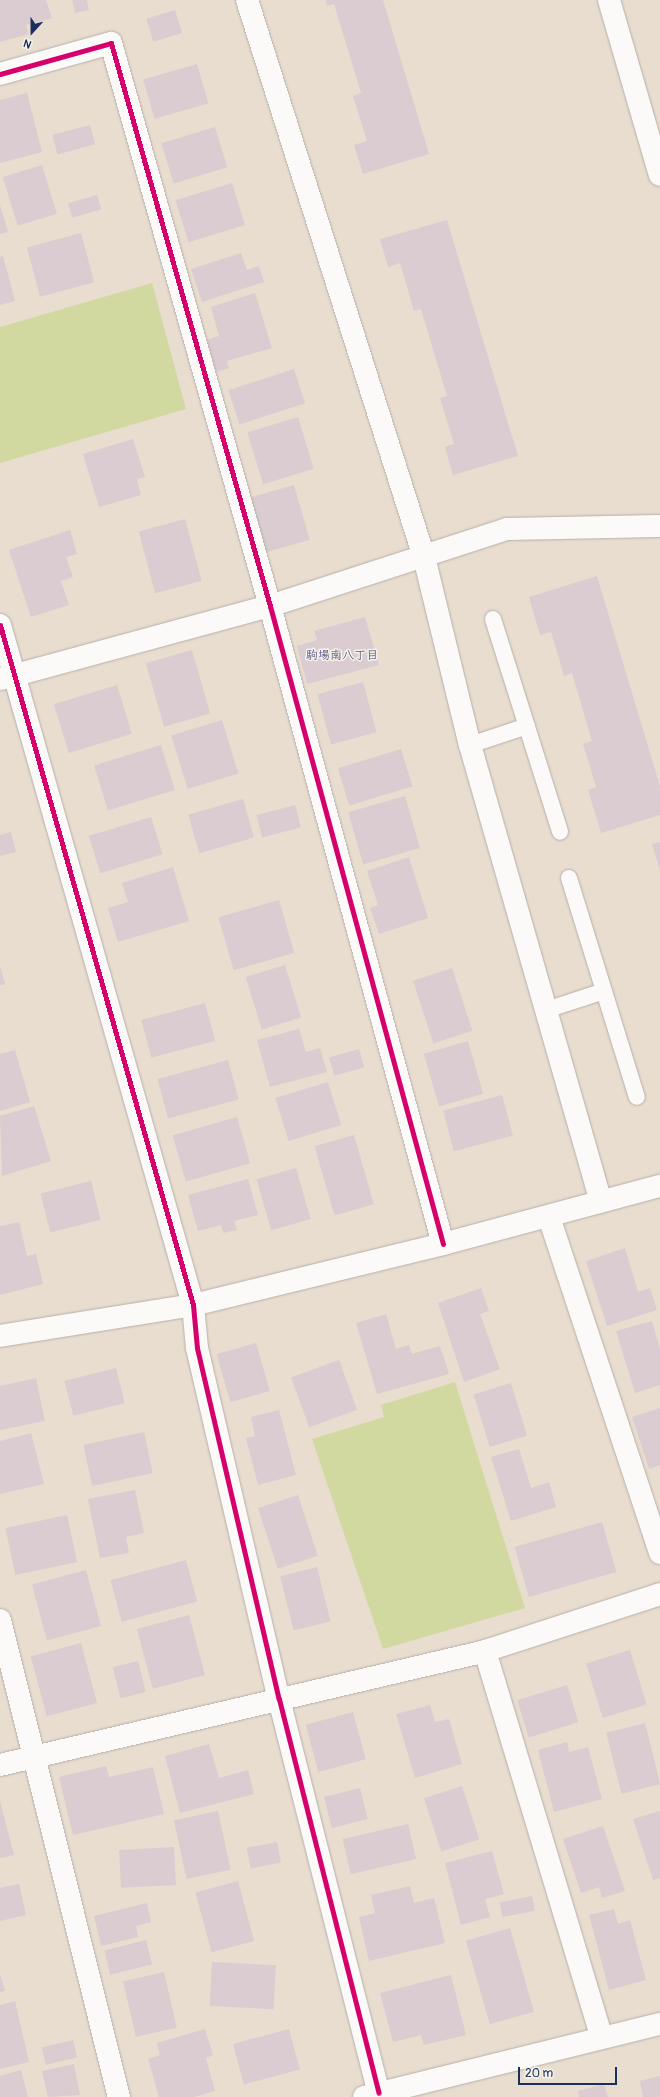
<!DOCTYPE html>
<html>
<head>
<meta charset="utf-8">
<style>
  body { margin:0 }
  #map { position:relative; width:660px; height:2097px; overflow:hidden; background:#e9ddcf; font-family:Pangolin,"Klee One",sans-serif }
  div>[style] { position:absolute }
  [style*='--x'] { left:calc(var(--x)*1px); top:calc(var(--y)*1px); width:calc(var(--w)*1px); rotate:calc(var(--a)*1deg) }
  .green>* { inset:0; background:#d2d9a0 }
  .building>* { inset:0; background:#daccd0; transform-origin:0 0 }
  .roads { filter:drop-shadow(0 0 1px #b5afab) drop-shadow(0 0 1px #b5afab) }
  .service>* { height:16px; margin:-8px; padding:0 8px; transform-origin:8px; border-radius:8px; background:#fcfaf8 }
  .minor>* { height:22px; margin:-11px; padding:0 11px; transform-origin:11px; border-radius:11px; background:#fcfaf8 }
  .cycleway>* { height:5px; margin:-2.5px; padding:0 2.5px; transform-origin:2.5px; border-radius:2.5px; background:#d6006c }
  span { translate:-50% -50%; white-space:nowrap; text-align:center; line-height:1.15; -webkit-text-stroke:3px #f7f3e8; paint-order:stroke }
  .neighbourhood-label { font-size:12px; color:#5e5c8b; font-weight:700 }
  .north { position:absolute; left:12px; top:12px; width:40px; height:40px; -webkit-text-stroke:3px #f7f3e8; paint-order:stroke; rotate:201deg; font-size:11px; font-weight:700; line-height:16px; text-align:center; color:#1b2f5e }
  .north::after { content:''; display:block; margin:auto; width:14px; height:18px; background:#1b2f5e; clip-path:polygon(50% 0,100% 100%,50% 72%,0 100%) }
  .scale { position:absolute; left:518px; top:2067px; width:99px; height:18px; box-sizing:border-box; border:2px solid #1b2f5e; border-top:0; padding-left:5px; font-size:12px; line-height:14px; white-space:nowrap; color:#1b2f5e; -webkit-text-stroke:3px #f7f3e8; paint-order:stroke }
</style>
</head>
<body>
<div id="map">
  <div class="green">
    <i style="clip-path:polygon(152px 283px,186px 409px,0 463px,0 327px)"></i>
    <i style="clip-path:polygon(455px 1382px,525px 1608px,383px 1649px,312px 1439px,384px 1417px,381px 1405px)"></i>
  </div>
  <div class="building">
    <i style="clip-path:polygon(0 0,46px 0,52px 18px,26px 25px,29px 34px,0 42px)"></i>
    <i style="clip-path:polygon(72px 0,87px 0,89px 10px,75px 13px)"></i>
    <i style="clip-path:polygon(326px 0,383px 0,429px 154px,363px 174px,354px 145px,367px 141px,353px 96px,361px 93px,334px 4px,327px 6px)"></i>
    <i style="left:175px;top:10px;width:24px;height:30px;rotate:73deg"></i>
    <i style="left:197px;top:64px;width:41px;height:56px;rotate:74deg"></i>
    <i style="clip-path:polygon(27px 93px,42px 152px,0 163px,0 100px)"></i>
    <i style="left:90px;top:125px;width:20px;height:39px;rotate:75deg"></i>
    <i style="left:215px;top:127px;width:42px;height:56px;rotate:73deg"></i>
    <i style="left:42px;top:165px;width:51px;height:41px;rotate:73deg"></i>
    <i style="left:232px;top:183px;width:44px;height:59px;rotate:73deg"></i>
    <i style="left:97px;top:195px;width:15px;height:30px;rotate:74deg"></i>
    <i style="clip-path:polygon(0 205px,8px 232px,0 234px)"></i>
    <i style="clip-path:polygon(447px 220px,518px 456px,453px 475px,445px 447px,454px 444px,440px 398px,447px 396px,421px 309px,414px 311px,400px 263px,388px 267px,380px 239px)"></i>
    <i style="left:81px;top:233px;width:51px;height:56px;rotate:75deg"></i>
    <i style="clip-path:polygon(241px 253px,247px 270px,259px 266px,264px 282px,202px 302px,191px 269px)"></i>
    <i style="clip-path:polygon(3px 256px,15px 301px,0 305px,0 257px)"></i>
    <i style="clip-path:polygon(255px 293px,272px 348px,227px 361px,229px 368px,216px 372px,207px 340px,219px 336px,211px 307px)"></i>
    <i style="left:294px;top:369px;width:36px;height:69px;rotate:72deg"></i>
    <i style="left:298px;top:417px;width:54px;height:53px;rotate:73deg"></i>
    <i style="clip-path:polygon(133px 439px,145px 477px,137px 479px,141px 495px,99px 507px,83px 454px)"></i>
    <i style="left:294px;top:485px;width:57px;height:49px;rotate:74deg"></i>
    <i style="left:185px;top:519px;width:64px;height:48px;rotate:75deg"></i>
    <i style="clip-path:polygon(70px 530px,77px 554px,66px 557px,73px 577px,61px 581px,69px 605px,31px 617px,9px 550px)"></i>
    <i style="clip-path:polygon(597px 576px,660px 786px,660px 815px,601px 833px,588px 790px,596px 787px,583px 744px,592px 741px,572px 673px,564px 676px,551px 632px,540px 635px,529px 597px)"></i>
    <i style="clip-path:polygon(365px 617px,379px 665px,307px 684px,297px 646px,317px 640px,314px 631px)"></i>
    <i style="left:192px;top:650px;width:66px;height:48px;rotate:74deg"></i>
    <i style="left:363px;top:682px;width:52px;height:47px;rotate:75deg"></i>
    <i style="left:117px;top:685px;width:51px;height:66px;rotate:73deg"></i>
    <i style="left:222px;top:720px;width:56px;height:53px;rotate:73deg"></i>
    <i style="left:161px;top:745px;width:47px;height:70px;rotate:73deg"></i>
    <i style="left:401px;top:749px;width:39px;height:66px;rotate:73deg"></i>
    <i style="left:405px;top:796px;width:54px;height:59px;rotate:74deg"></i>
    <i style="left:243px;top:799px;width:40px;height:57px;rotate:74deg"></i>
    <i style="left:295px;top:805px;width:23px;height:40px;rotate:75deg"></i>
    <i style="left:151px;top:817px;width:39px;height:65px;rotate:73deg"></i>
    <i style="clip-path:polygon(11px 832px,16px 852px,0 856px,0 835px)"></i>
    <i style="clip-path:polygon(660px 842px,660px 870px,652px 844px)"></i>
    <i style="clip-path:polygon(409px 857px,428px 918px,379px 934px,370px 908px,378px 905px,367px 871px)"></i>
    <i style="clip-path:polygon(173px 867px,189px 921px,118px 942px,108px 908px,128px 902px,122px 883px)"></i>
    <i style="left:279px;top:900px;width:55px;height:63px;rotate:74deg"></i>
    <i style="left:285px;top:965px;width:55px;height:41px;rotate:73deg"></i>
    <i style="clip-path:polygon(0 966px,5px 984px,0 985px)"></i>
    <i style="left:452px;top:968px;width:66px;height:41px;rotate:72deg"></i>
    <i style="left:205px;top:1003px;width:39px;height:66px;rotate:75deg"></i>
    <i style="clip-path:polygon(299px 1029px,306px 1052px,320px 1048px,327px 1072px,270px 1087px,257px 1040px)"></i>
    <i style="left:468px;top:1041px;width:55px;height:46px;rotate:74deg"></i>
    <i style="left:359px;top:1049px;width:19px;height:31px;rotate:74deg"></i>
    <i style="clip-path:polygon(15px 1050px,30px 1102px,0 1111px,0 1054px)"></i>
    <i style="left:228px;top:1060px;width:41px;height:73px;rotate:75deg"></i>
    <i style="left:328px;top:1082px;width:45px;height:55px;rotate:73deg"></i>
    <i style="left:502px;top:1095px;width:42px;height:61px;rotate:75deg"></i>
    <i style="clip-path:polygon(34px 1106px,51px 1161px,2px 1176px,0 1116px)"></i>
    <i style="left:237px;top:1117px;width:48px;height:67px;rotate:74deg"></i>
    <i style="left:354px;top:1135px;width:72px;height:41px;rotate:74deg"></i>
    <i style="left:296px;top:1168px;width:53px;height:41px;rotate:74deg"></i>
    <i style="clip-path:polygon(248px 1179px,258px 1215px,234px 1221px,237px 1230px,223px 1233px,221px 1225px,198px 1231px,188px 1195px)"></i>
    <i style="left:91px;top:1181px;width:40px;height:52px;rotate:76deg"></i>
    <i style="clip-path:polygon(19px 1222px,27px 1256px,36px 1254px,43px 1284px,0 1295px,0 1226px)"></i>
    <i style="clip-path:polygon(625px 1248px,638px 1292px,650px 1288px,657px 1310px,607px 1326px,586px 1261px)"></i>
    <i style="clip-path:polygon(481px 1288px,489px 1311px,480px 1314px,500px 1369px,464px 1382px,438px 1303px)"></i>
    <i style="clip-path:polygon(386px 1314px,396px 1349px,409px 1345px,412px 1354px,440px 1346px,449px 1374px,377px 1394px,356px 1323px)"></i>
    <i style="clip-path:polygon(652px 1321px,660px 1349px,660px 1385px,635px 1393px,616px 1331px)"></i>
    <i style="left:256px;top:1343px;width:50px;height:41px;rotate:74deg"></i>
    <i style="left:339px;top:1360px;width:53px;height:51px;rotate:70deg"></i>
    <i style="left:116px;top:1368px;width:36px;height:53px;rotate:76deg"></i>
    <i style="clip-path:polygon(36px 1378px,45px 1421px,0 1430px,0 1386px)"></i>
    <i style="left:511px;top:1383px;width:55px;height:39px;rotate:73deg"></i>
    <i style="clip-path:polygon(660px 1408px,660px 1465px,649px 1469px,632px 1417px)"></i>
    <i style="clip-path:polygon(279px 1410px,296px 1475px,258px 1485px,246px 1438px,255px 1436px,251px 1417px)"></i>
    <i style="left:144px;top:1432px;width:42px;height:62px;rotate:78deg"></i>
    <i style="clip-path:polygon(31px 1433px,44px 1484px,0 1494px,0 1441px)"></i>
    <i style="clip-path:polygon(519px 1449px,531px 1488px,549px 1482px,556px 1507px,511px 1521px,491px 1457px)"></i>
    <i style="clip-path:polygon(135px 1490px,144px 1533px,126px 1537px,129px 1553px,100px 1558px,88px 1499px)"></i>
    <i style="left:298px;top:1495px;width:64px;height:42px;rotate:72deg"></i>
    <i style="left:67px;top:1515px;width:48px;height:63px;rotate:78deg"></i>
    <i style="left:602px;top:1522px;width:52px;height:91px;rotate:74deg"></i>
    <i style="left:186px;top:1560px;width:43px;height:78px;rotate:75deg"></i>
    <i style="left:317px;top:1567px;width:56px;height:38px;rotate:76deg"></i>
    <i style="left:86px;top:1570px;width:58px;height:56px;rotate:75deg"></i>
    <i style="left:189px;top:1615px;width:62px;height:54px;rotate:75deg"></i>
    <i style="left:81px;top:1643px;width:62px;height:52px;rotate:75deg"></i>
    <i style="left:630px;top:1650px;width:57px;height:46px;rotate:73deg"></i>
    <i style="left:138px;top:1661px;width:32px;height:26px;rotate:76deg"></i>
    <i style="left:567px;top:1685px;width:39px;height:52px;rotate:73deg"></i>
    <i style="clip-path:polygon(430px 1705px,435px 1722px,449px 1719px,462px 1764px,415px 1778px,396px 1714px)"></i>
    <i style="left:353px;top:1712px;width:49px;height:49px;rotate:75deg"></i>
    <i style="left:645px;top:1723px;width:63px;height:40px;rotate:76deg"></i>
    <i style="clip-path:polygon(567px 1742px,569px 1752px,588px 1747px,602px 1799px,554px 1812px,538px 1750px)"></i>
    <i style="clip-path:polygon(209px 1744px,219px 1778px,248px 1770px,254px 1794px,180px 1813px,165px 1756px)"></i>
    <i style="clip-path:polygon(106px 1766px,109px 1777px,153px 1767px,164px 1814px,73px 1835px,59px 1777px)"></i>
    <i style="left:462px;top:1786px;width:56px;height:40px;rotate:72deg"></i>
    <i style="left:360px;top:1788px;width:32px;height:37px;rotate:76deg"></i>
    <i style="clip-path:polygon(0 1801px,14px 1855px,0 1858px)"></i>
    <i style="left:218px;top:1811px;width:60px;height:45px;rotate:78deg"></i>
    <i style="clip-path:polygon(660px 1811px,660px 1878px,653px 1880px,633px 1819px)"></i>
    <i style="left:408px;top:1824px;width:36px;height:67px;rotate:77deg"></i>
    <i style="clip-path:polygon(603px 1826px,625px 1891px,602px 1898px,599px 1887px,581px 1893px,563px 1839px)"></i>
    <i style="left:277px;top:1842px;width:21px;height:31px;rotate:79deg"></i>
    <i style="left:174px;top:1847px;width:38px;height:55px;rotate:87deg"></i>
    <i style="clip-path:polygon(492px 1851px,504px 1894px,485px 1899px,490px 1917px,461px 1925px,445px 1863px)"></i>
    <i style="left:238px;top:1881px;width:62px;height:44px;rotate:75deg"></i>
    <i style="clip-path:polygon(19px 1884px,26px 1915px,0 1921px,0 1888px)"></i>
    <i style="clip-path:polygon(410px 1886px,414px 1903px,434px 1898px,445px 1943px,369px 1961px,359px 1917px,375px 1913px,371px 1895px)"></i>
    <i style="left:532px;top:1896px;width:15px;height:33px;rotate:79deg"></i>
    <i style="clip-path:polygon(147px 1903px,151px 1922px,136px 1926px,138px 1937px,101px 1946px,94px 1916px)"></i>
    <i style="clip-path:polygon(614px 1909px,618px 1924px,630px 1920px,646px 1980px,609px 1990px,589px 1915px)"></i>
    <i style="left:510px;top:1928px;width:87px;height:46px;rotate:74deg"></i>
    <i style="left:146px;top:1940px;width:25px;height:43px;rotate:76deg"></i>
    <i style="left:212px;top:1962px;width:64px;height:44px;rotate:3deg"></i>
    <i style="left:164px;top:1972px;width:57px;height:42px;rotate:77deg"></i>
    <i style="clip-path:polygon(0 1974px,5px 1991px,0 1992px)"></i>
    <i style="clip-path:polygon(451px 1975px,466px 2035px,424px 2045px,421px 2035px,393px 2042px,380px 1993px)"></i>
    <i style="clip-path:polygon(15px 2001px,29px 2062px,0 2069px,0 2005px)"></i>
    <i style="clip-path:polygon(205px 2029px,213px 2055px,206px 2058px,215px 2091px,194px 2097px,159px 2097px,148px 2059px,160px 2055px,157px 2043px)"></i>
    <i style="left:289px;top:2029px;width:42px;height:58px;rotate:75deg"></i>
    <i style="left:73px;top:2040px;width:18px;height:32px;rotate:77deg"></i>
    <i style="clip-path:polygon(74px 2064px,80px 2095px,48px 2097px,42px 2071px)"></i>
    <i style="clip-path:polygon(21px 2070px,28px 2097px,0 2097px,0 2076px)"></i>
    <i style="clip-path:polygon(660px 2076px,660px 2097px,643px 2097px,640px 2081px)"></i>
    <i style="clip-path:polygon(604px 2084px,608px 2097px,579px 2097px,578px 2091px)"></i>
  </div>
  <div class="roads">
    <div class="service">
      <i style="--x:493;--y:619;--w:223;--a:72.5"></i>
      <i style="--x:470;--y:745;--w:60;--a:-18.4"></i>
      <i style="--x:569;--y:878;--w:229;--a:72.8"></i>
      <i style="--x:546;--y:1010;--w:61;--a:-18.1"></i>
    </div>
    <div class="minor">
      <i style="--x:247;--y:0;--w:584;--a:72.37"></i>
      <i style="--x:424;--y:557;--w:194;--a:76.3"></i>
      <i style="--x:470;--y:745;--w:475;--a:74"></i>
      <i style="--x:609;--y:0;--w:182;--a:73.8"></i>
      <i style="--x:0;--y:74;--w:115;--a:-15.6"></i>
      <i style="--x:111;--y:43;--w:585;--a:74.23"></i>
      <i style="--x:270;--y:606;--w:661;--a:74.83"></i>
      <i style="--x:0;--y:625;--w:707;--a:74.15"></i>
      <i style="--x:193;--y:1305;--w:43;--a:84.7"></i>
      <i style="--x:197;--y:1348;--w:360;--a:76.9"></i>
      <i style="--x:279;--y:1699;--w:406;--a:75.8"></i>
      <i style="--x:1;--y:679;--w:279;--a:-15.2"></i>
      <i style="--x:270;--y:606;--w:249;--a:-18"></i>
      <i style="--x:507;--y:529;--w:153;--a:-1.1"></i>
      <i style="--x:549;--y:1217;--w:354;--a:71.7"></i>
      <i style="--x:0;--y:1336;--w:195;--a:-9.1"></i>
      <i style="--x:193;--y:1305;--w:257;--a:-13.7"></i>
      <i style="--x:443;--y:1244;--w:225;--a:-15"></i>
      <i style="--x:0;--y:1620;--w:492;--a:76"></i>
      <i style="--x:485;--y:1651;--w:404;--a:73.2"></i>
      <i style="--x:0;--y:1765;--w:498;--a:-13.2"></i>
      <i style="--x:485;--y:1651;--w:184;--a:-18"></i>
      <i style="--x:364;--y:2097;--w:305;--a:-13.9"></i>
    </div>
  </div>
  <div class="cycleway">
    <i style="--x:0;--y:74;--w:115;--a:-15.6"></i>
    <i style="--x:111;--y:43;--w:585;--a:74.23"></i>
    <i style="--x:270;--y:606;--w:661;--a:74.83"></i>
    <i style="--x:0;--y:625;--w:707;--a:74.15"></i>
    <i style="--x:193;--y:1305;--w:43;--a:84.7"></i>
    <i style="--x:197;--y:1348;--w:360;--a:76.9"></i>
    <i style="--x:279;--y:1699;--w:406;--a:75.8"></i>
  </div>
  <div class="neighbourhood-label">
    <span style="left:342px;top:656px">駒場南八丁目</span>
  </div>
  <div class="north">N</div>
  <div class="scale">20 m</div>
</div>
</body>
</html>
